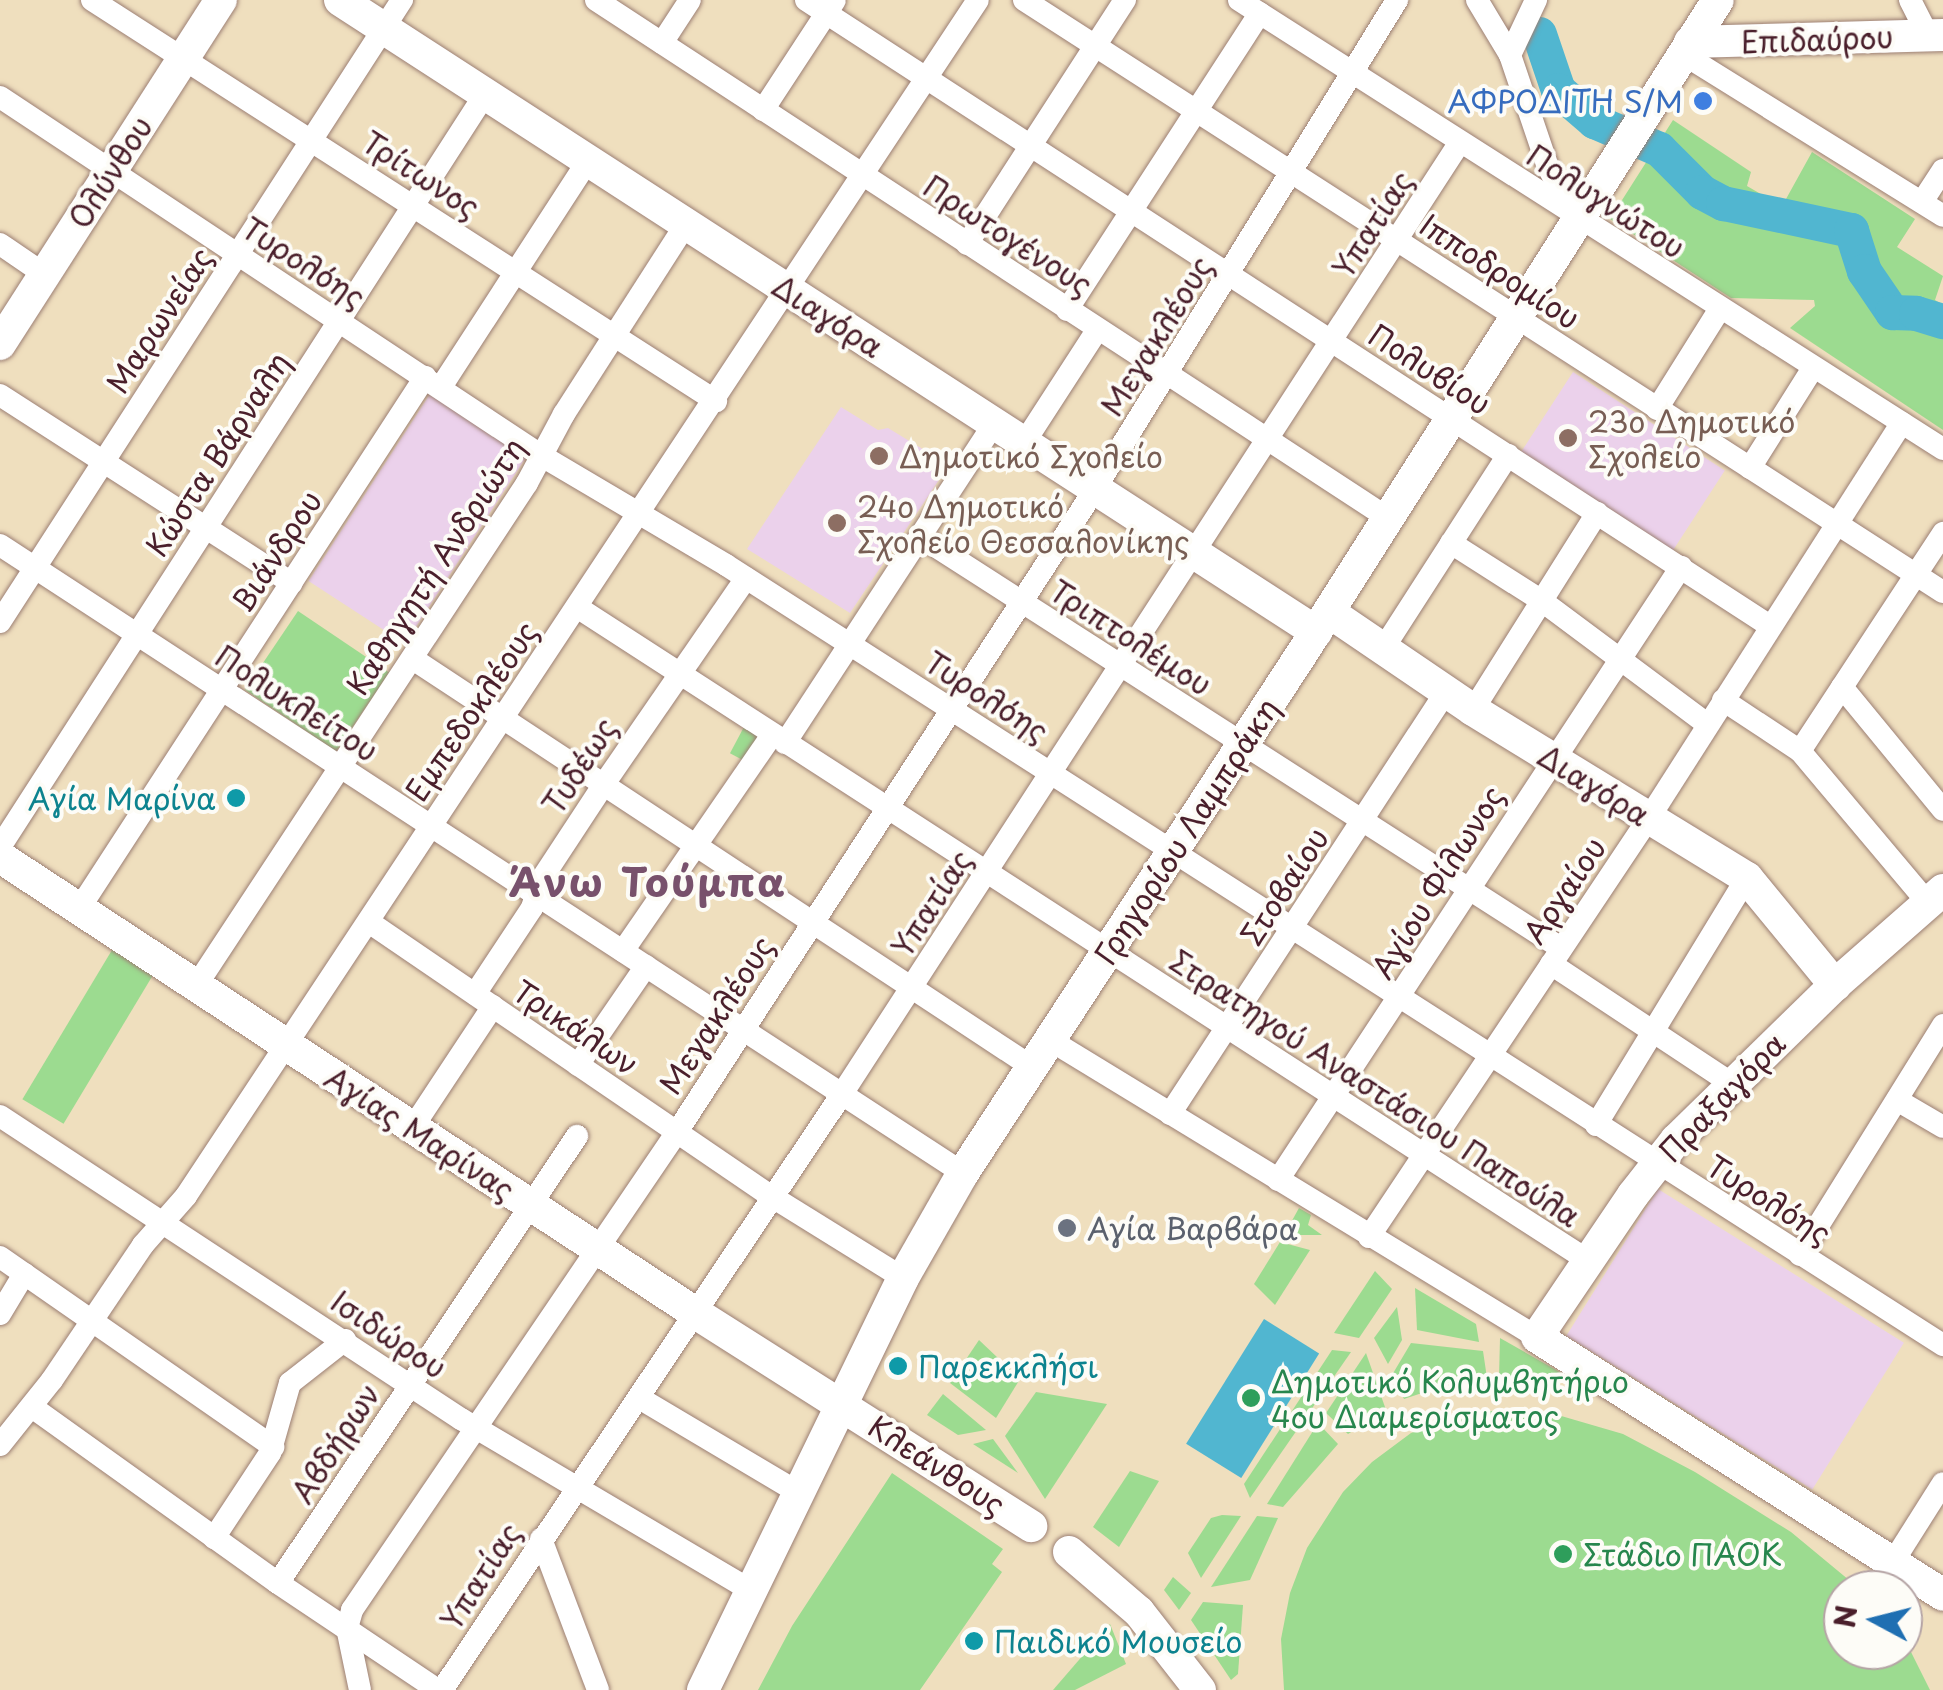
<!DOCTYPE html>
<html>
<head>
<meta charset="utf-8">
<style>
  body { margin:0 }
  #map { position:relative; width:1943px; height:1690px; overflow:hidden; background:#efdfbe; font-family:"Playpen Sans",sans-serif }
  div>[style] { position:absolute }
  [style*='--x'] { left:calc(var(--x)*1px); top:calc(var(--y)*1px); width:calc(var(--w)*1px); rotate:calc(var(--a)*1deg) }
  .built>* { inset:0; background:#ebd1eb; transform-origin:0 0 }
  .green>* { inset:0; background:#9cdb90; transform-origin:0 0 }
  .water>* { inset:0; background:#51b6d0; transform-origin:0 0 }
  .river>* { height:35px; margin:-17.5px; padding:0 17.5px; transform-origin:17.5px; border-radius:17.5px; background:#51b6d0 }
  .roads { filter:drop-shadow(0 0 2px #9c7f74) drop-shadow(0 0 2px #9c7f74) }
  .street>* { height:22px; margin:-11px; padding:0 11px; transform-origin:11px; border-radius:11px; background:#fff }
  .secondary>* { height:32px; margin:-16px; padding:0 16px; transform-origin:16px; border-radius:16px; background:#fff }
  .dots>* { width:28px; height:28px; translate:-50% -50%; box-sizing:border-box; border:5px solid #fdfcf7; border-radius:50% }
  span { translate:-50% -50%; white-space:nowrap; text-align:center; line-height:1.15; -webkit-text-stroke:8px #fdfcf7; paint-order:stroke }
  .street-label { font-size:30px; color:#4a1f2b }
  .shop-label { font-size:30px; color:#366cbe }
  .right { translate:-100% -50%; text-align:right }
  .education-label { font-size:30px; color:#785e54 }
  .left { translate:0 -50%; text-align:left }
  .culture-label { font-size:30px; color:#0d838f }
  .worship-label { font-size:30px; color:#5b616d }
  .leisure-label { font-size:30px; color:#27864d }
  .district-label { font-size:40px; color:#78516c; font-weight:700; letter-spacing:2.5px }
  .north { position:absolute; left:1823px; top:1570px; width:100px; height:100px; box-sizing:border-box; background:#fdfcf7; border:2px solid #b5a4a5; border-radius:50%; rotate:277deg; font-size:28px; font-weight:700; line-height:40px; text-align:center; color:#4a1f2b }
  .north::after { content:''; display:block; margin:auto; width:35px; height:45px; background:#1f6fb2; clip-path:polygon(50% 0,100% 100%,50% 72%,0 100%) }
</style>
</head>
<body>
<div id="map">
  <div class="built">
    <i style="left:1573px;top:372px;width:181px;height:101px;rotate:33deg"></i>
    <i style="left:430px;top:394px;width:115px;height:223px;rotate:33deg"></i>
    <i style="clip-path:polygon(841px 407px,878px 430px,888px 428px,949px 465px,850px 613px,747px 549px)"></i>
    <i style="left:1658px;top:1189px;width:290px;height:173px;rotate:32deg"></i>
  </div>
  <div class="green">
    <i style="clip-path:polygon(1673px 120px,1751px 172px,1747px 186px,1778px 204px,1786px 199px,1812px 152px,1915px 219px,1897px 247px,1943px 276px,1935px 300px,1943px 305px,1943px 430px,1790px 328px,1815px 306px,1814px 300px,1731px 298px,1610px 219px)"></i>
    <i style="left:298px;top:611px;width:110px;height:95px;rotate:34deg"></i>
    <i style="left:745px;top:725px;width:24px;height:32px;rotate:28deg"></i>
    <i style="left:112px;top:950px;width:48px;height:174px;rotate:31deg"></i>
    <i style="clip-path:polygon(1299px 1208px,1311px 1215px,1308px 1225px,1322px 1235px,1284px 1235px)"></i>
    <i style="clip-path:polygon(1280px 1242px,1310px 1250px,1275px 1305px,1254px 1284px)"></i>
    <i style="clip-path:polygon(1375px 1271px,1392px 1289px,1359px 1338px,1334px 1333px)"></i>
    <i style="clip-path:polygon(1415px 1288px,1476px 1324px,1479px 1342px,1417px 1330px)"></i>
    <i style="clip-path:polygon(1397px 1307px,1402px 1340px,1388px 1364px,1374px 1338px)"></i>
    <i style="clip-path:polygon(1500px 1338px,1565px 1375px,1564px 1381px,1499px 1378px)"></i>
    <i style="clip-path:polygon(979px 1340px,1020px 1379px,996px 1418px,950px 1383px)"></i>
    <i style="clip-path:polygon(1411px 1343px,1483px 1351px,1487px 1378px,1455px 1382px,1404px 1399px,1392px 1375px)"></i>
    <i style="clip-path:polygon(1332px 1350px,1351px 1352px,1250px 1498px,1244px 1484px)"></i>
    <i style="clip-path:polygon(1366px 1353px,1386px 1410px,1348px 1434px,1326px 1413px)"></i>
    <i style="clip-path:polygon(1036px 1392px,1107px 1404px,1045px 1499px,1005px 1436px)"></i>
    <i style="clip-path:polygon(943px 1394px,986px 1430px,958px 1435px,927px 1415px)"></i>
    <i style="clip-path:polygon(1514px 1409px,1551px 1413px,1623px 1434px,1695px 1472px,1791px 1532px,1861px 1590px,1843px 1590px,1843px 1650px,1903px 1650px,1903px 1636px,1930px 1690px,1284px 1690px,1281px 1639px,1290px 1593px,1307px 1548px,1343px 1492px,1372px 1462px,1411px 1433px,1470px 1413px)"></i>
    <i style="clip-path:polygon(1318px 1423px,1338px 1444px,1283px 1507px,1267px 1504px)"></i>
    <i style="clip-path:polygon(993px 1439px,1018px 1473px,973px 1444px)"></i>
    <i style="clip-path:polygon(1130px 1471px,1159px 1481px,1119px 1547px,1093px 1527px)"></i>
    <i style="clip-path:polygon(892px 1473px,1003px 1549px,992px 1564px,1002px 1572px,920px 1690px,758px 1690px,792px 1626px)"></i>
    <i style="clip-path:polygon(1222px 1515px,1241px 1516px,1201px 1578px,1188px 1553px,1211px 1518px)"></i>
    <i style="clip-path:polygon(1257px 1516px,1278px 1518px,1250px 1580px,1211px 1587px)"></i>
    <i style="clip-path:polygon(1173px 1577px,1191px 1593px,1179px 1610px,1164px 1590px)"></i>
    <i style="clip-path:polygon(1203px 1602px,1243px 1605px,1238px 1674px,1231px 1680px,1191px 1620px)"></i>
    <i style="clip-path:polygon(1110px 1624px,1126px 1664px,1075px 1690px,1053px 1690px)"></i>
  </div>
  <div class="water">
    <i style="left:1264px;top:1319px;width:65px;height:147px;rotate:32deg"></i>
  </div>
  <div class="river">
    <i style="--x:1539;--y:34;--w:59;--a:71.3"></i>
    <i style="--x:1558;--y:90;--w:48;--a:40.7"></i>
    <i style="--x:1594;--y:121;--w:71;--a:23.3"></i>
    <i style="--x:1659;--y:149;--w:61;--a:45"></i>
    <i style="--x:1702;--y:192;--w:24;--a:28"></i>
    <i style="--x:1723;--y:203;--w:131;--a:11.9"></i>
    <i style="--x:1851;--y:230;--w:43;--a:72.4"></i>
    <i style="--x:1864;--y:271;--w:50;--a:55.7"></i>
    <i style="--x:1892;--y:312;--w:24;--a:2"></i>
    <i style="--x:1916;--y:313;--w:28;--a:17"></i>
  </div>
  <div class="roads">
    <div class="street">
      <i style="--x:92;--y:0;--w:742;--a:32.73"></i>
      <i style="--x:596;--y:0;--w:946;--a:33.19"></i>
      <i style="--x:806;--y:0;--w:1149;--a:33"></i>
      <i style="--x:1024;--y:0;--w:1093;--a:32.79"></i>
      <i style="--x:1239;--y:0;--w:835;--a:32.53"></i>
      <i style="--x:1477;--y:0;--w:64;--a:59"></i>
      <i style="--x:1510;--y:55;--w:118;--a:71.3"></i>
      <i style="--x:1548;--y:167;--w:49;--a:61.9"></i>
      <i style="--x:1910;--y:0;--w:39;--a:63"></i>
      <i style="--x:662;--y:43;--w:51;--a:-56.9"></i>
      <i style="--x:1683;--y:54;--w:306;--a:31.9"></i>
      <i style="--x:1510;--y:55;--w:61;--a:-64.7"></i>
      <i style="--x:0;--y:97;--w:650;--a:33.52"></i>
      <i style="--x:542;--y:456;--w:214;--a:30.6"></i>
      <i style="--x:726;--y:565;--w:1446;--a:32.66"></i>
      <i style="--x:763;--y:110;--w:131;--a:-56.8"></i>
      <i style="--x:1922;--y:202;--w:38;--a:-57"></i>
      <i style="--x:0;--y:244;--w:53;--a:34.3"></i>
      <i style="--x:967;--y:244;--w:291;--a:-57.1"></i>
      <i style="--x:1067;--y:310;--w:354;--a:-57"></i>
      <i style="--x:441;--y:387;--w:270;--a:-57"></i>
      <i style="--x:0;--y:395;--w:347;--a:32.8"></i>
      <i style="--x:1657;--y:409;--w:117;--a:-57.9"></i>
      <i style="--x:1024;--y:443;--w:135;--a:-57.1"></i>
      <i style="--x:1750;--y:468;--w:118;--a:-57.8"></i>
      <i style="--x:921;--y:537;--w:761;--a:32.71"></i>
      <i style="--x:1451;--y:543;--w:108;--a:32.5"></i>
      <i style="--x:1542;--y:601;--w:206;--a:36.7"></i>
      <i style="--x:0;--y:545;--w:1150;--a:33.11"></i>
      <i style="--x:577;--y:607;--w:1203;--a:32.88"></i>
      <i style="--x:0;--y:622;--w:741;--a:-57.13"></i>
      <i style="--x:1383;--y:649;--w:231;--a:-57.2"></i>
      <i style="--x:413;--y:659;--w:741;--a:33.39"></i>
      <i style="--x:1842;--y:687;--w:159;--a:50.6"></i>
      <i style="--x:1723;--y:700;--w:92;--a:33.5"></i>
      <i style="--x:1800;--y:751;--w:199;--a:49.9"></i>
      <i style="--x:1473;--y:710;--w:233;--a:-57.8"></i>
      <i style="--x:785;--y:743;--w:381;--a:-56.8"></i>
      <i style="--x:1800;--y:751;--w:261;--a:-56.7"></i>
      <i style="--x:0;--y:847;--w:896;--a:-57.21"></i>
      <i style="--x:79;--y:909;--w:635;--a:-56.96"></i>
      <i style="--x:369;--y:922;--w:490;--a:34.3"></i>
      <i style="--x:774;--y:1198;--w:152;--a:31.8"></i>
      <i style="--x:623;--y:951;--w:262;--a:-55.4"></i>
      <i style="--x:1551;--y:964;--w:217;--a:33.5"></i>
      <i style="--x:196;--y:986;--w:602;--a:-56.65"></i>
      <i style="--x:527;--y:483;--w:78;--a:-61.8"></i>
      <i style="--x:564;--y:414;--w:226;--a:-57.3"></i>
      <i style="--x:475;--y:994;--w:103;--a:-56.5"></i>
      <i style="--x:532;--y:908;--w:26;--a:-74"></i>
      <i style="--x:539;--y:883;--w:118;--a:-56.7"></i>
      <i style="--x:604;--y:784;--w:250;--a:-55.4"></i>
      <i style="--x:1050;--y:1040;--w:570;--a:31.38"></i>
      <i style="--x:578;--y:1065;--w:120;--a:-55.5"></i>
      <i style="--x:1897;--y:1100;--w:53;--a:30.4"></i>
      <i style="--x:1170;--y:1114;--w:506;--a:-56.84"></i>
      <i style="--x:0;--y:1116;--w:552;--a:33.32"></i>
      <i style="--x:461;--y:1419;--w:338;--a:30.6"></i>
      <i style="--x:1596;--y:1125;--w:289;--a:-58.6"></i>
      <i style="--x:413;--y:1127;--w:145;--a:-56.5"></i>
      <i style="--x:1278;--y:1180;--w:734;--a:-56.68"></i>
      <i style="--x:1369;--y:1237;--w:504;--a:-56.25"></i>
      <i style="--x:1649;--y:818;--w:469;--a:-57.4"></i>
      <i style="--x:1800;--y:1255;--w:271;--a:-58.1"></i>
      <i style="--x:0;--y:1257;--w:333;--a:34.8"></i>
      <i style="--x:0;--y:1314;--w:47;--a:-59"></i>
      <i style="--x:641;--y:1399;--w:186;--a:30.7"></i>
      <i style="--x:32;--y:1407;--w:302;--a:35.6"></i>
      <i style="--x:278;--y:1583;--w:192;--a:33.8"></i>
      <i style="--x:0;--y:1445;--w:83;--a:-51.3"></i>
      <i style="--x:52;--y:1380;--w:163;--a:-56"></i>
      <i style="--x:143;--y:1245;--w:65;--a:-48.7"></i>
      <i style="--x:186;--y:1196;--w:1434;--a:-56.49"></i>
      <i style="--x:214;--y:1538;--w:102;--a:-56.6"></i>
      <i style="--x:270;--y:1453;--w:73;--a:-74.1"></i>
      <i style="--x:290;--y:1383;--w:70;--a:-38"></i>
      <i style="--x:541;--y:1539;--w:161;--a:69.3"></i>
      <i style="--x:1893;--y:1562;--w:93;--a:-57.7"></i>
      <i style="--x:278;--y:1583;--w:538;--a:-56.22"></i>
      <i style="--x:360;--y:1690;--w:63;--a:-101.8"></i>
      <i style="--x:347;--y:1628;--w:19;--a:-74"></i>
      <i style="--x:352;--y:1610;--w:578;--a:-55.79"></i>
      <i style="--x:677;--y:1132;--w:767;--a:-56.97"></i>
      <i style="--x:1095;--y:489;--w:575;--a:-58.3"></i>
      <i style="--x:442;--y:1690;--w:718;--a:-56.13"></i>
      <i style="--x:842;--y:1094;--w:1135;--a:-57.01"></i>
    </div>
    <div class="secondary">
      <i style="--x:340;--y:0;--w:1163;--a:32.92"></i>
      <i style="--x:1690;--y:42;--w:253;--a:-1.6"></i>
      <i style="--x:0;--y:344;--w:409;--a:-57.3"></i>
      <i style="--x:1329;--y:612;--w:174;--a:34.2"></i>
      <i style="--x:1473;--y:710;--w:321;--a:31.5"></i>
      <i style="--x:1747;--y:878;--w:139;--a:50.6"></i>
      <i style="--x:0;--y:857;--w:833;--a:33.25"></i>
      <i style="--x:697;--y:1314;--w:396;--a:32.4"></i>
      <i style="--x:1943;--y:890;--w:144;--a:138.7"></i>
      <i style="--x:1835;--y:985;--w:222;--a:135.7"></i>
      <i style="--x:1676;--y:1140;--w:70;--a:128"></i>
      <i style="--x:1633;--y:1195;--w:171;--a:124.1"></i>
      <i style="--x:1537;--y:1337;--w:481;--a:32.4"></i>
      <i style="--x:1069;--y:1552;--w:92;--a:40.6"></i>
      <i style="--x:1139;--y:1612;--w:99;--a:52"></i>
      <i style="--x:703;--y:1690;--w:458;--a:-64.1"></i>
      <i style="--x:903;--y:1278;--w:121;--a:-60.3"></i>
      <i style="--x:963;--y:1173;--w:619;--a:-56.88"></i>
      <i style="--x:1301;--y:655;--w:776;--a:-57.52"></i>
    </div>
  </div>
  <div class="dots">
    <i style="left:1703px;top:101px;background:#3f7fe0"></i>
    <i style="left:1568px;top:438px;background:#8d6e63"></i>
    <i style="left:879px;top:456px;background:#8d6e63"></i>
    <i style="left:837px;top:523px;background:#8d6e63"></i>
    <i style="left:236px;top:798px;background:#0f9aa8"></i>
    <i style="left:1067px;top:1228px;background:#6b7280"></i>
    <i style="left:898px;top:1366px;background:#0f9aa8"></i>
    <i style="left:1251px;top:1398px;background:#2e9e5b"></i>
    <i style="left:1563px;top:1554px;background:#2e9e5b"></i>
    <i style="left:974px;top:1641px;background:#0f9aa8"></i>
  </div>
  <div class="street-label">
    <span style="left:1817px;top:39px;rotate:-2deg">Επιδαύρου</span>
    <span style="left:110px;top:172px;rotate:-57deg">Ολύνθου</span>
    <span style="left:421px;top:174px;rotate:33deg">Τρίτωνος</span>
    <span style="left:1606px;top:201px;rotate:33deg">Πολυγνώτου</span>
    <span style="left:1372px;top:224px;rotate:-57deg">Υπατίας</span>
    <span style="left:1008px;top:235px;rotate:33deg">Πρωτογένους</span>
    <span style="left:304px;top:262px;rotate:33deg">Τυρολόης</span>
    <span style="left:1500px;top:271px;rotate:33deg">Ιπποδρομίου</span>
    <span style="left:828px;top:316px;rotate:33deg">Διαγόρα</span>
    <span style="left:159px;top:320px;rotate:-57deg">Μαρωνείας</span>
    <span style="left:1156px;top:336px;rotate:-58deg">Μεγακλέους</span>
    <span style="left:1430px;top:369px;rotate:33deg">Πολυβίου</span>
    <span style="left:217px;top:454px;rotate:-57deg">Κώστα Βάρναλη</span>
    <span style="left:276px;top:551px;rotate:-57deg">Βιάνδρου</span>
    <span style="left:435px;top:566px;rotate:-57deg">Καθηγητή Ανδριώτη</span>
    <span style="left:1131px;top:637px;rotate:33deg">Τριπτολέμου</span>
    <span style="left:987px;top:696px;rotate:33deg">Τυρολόης</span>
    <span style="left:297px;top:703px;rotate:33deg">Πολυκλείτου</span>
    <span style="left:471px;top:711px;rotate:-56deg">Εμπεδοκλέους</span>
    <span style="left:579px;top:766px;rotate:-57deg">Τυδέως</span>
    <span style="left:1594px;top:785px;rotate:32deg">Διαγόρα</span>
    <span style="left:1186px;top:831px;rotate:-57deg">Γρηγορίου Λαμπράκη</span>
    <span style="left:1437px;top:882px;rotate:-58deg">Αγίου Φίλωνος</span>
    <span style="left:1284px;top:886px;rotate:-57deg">Στοβαίου</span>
    <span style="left:1564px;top:890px;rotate:-56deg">Αργαίου</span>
    <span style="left:931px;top:903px;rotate:-57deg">Υπατίας</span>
    <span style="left:716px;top:1015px;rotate:-57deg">Μεγακλέους</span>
    <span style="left:576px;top:1027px;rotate:34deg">Τρικάλων</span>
    <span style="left:1375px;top:1088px;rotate:33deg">Στρατηγού Αναστάσιου Παπούλα</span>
    <span style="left:1722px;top:1097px;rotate:-46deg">Πραξαγόρα</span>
    <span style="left:420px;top:1133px;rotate:33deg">Αγίας Μαρίνας</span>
    <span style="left:1769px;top:1199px;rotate:32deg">Τυρολόης</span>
    <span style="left:389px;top:1334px;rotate:34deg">Ισιδώρου</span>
    <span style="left:335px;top:1443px;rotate:-57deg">Αβδήρων</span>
    <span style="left:937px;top:1465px;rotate:33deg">Κλεάνθους</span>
    <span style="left:480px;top:1576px;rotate:-57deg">Υπατίας</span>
  </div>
  <div class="shop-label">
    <span class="right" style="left:1683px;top:101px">ΑΦΡΟΔΙΤΗ S/M</span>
  </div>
  <div class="education-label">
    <span class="left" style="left:1588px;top:438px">23ο Δημοτικό<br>Σχολείο</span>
    <span class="left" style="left:899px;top:456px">Δημοτικό Σχολείο</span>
    <span class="left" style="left:857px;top:523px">24ο Δημοτικό<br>Σχολείο Θεσσαλονίκης</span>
  </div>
  <div class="culture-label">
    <span class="right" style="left:216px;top:798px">Αγία Μαρίνα</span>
    <span class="left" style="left:918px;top:1366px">Παρεκκλήσι</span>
    <span class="left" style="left:994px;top:1641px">Παιδικό Μουσείο</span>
  </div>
  <div class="worship-label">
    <span class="left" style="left:1087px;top:1228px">Αγία Βαρβάρα</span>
  </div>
  <div class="leisure-label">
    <span class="left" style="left:1271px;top:1398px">Δημοτικό Κολυμβητήριο<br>4ου Διαμερίσματος</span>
    <span class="left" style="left:1583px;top:1554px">Στάδιο ΠΑΟΚ</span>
  </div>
  <div class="district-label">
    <span style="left:648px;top:881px">Άνω Τούμπα</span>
  </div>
  <div class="north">N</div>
</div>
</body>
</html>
